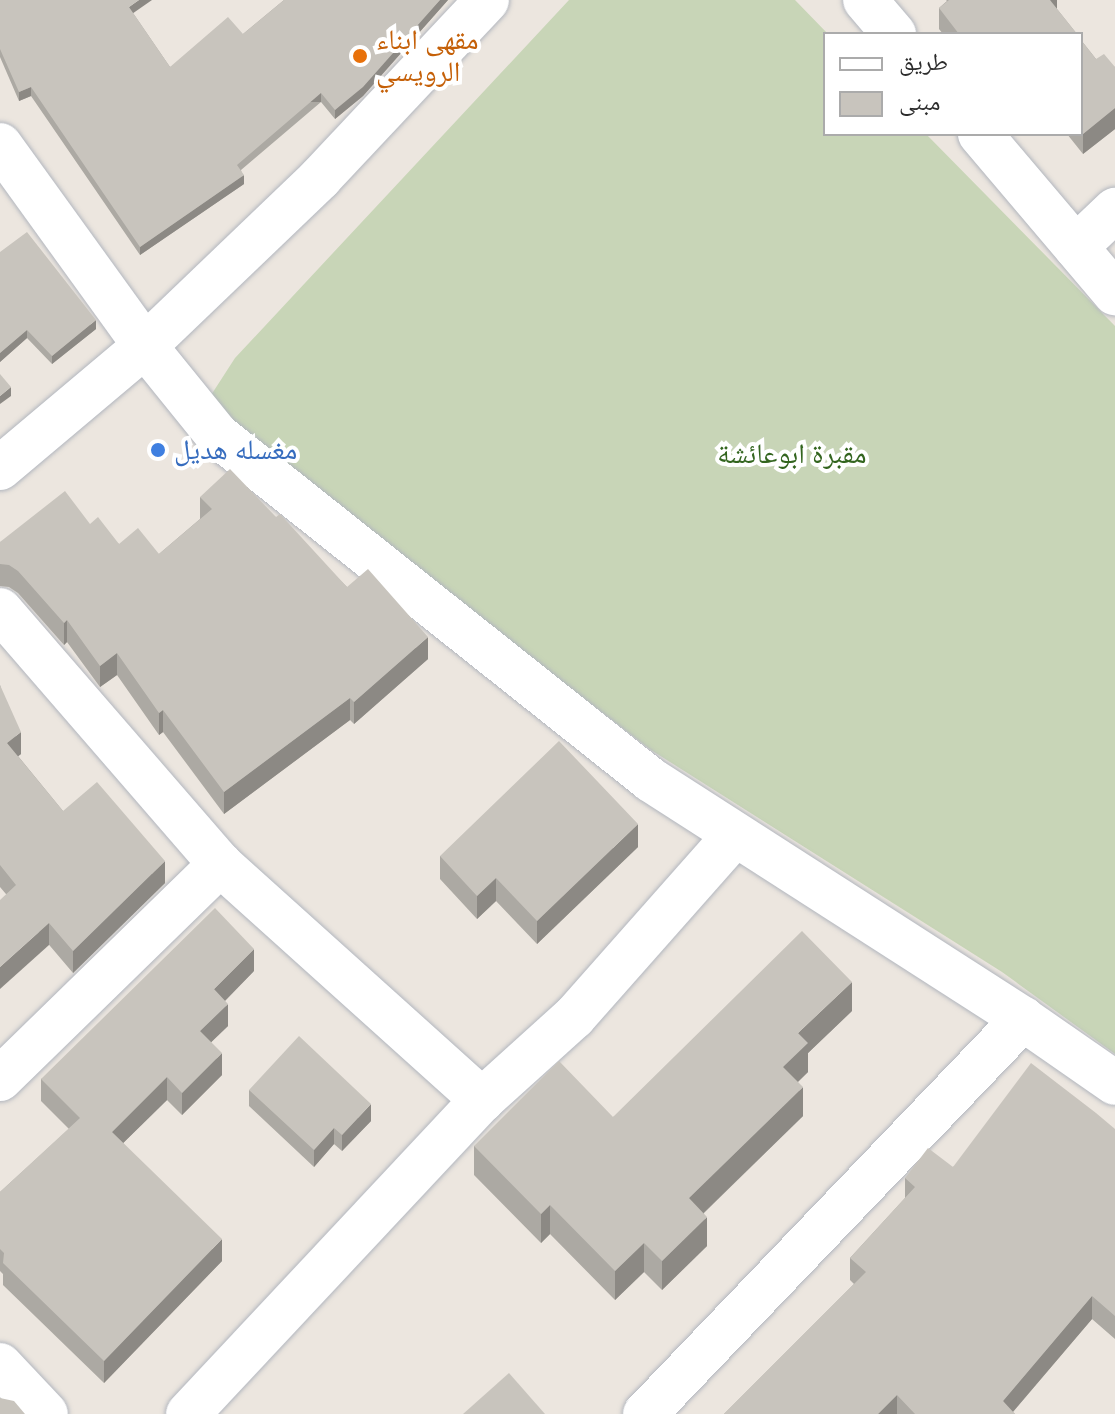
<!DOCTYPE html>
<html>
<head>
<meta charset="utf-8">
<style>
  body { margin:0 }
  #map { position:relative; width:1115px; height:1414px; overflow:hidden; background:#ece6df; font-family:Raleway,"Noto Naskh Arabic",sans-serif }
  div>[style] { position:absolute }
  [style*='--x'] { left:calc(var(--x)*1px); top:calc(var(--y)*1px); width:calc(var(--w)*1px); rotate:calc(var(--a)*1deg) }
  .cemetery>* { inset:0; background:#c8d5b7 }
  .roads { filter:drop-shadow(0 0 2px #b2b6be) drop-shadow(0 0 2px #b2b6be) }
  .minor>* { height:44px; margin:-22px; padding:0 22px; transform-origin:22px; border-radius:22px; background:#fff }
  .secondary>* { height:44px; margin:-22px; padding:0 22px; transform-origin:22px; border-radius:22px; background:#fff }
  .wall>* { inset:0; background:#aca9a3 }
  .shaded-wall>* { inset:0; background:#8c8984; transform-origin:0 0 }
  .building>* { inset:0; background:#c8c4bd }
  .dots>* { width:22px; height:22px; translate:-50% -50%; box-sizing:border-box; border:4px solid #fff; border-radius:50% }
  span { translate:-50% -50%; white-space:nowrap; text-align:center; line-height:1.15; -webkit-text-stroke:8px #fff; paint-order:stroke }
  .food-label { font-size:28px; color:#c56008 }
  .left { translate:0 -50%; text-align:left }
  .shop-label { font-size:28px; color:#366cbe }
  .park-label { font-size:28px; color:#33651f }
  .legend { position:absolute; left:823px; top:32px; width:260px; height:104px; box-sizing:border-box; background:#fff; border:2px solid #ababab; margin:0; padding:10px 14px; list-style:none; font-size:24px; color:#2c2c2c }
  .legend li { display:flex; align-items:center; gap:16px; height:40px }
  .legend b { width:40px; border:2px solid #ababab }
</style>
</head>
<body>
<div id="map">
  <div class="cemetery">
    <i style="clip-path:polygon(569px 0,795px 0,828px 34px,825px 34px,825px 134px,926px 134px,1115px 326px,1115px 1054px,1002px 972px,651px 750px,204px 406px,235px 358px)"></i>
  </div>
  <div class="roads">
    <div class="minor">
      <i style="--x:865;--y:0;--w:45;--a:49.5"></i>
      <i style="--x:980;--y:134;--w:209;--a:49.7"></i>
      <i style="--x:0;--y:145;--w:248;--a:54.2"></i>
      <i style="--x:145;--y:346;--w:114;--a:51"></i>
      <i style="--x:217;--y:435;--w:554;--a:38.48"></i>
      <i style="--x:651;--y:780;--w:442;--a:32.7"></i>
      <i style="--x:1023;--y:1019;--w:112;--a:34.8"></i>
      <i style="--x:1076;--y:247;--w:54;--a:-43.5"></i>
      <i style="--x:0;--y:610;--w:336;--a:49.1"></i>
      <i style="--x:220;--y:864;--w:353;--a:42"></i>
      <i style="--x:0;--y:1079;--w:308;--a:-44.3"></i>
      <i style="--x:0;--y:1365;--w:67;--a:46.8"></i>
      <i style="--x:188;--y:1414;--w:430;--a:-46.9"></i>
      <i style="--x:482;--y:1100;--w:124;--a:-42.1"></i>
      <i style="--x:574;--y:1017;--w:243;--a:-48.5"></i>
      <i style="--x:645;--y:1414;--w:547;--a:-46.26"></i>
    </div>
    <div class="secondary">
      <i style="--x:0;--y:468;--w:189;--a:-40.1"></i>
      <i style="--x:145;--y:346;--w:243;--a:-43.8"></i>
      <i style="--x:320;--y:178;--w:244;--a:-46.8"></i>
    </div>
  </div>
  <div class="wall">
    <i style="clip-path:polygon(0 0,133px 13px,170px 67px,243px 34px,284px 0,448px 0,363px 96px,335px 119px,321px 102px,241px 170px,244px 184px,140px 255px,31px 96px,19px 101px,0 57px)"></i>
    <i style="clip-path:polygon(946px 0,1057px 0,1057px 9px,1077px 34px,943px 34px,939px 29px,939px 8px,947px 1px)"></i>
    <i style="clip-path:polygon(1081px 40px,1096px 59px,1115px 67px,1115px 129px,1083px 154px,1067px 134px,1081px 134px)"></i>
    <i style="clip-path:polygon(0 252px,96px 329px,52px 364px,27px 338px,0 362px)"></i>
    <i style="clip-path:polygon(200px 497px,276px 517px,347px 587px,428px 659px,354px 724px,350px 720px,224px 814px,163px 732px,159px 735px,117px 675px,100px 687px,67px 642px,64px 645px,18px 593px,9px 587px,0 586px,0 542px,90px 524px,119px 544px,159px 554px,200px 519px)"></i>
    <i style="clip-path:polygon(0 685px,21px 754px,18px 756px,63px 811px,165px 883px,73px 973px,0 887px)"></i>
    <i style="clip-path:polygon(638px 847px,537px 944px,496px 901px,477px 919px,440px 879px,440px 856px)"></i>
    <i style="clip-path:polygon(254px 971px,225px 1001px,228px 1026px,211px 1042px,222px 1075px,182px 1115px,167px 1100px,123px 1143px,222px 1261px,104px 1383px,3px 1285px,3px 1274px,0 1271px,0 1192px,69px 1129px,41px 1101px,41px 1079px)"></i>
    <i style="clip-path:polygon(852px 1011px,808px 1053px,808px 1072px,798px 1082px,803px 1116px,704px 1213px,707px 1246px,662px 1290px,644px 1272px,615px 1300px,550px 1234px,541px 1243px,474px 1175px,474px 1146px,613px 1117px)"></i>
    <i style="clip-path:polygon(249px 1090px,371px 1121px,342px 1151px,334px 1144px,314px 1167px,249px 1106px)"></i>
    <i style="clip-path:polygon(1115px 1129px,1115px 1339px,1092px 1319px,1013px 1412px,1015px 1414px,724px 1414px,854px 1284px,850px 1280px,850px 1258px,905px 1198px,905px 1178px)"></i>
  </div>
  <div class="shaded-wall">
    <i style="clip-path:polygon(139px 0,152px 0,129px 16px,129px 7px)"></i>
    <i style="clip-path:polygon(440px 0,448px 0,363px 96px,335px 119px,335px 110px)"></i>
    <i style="clip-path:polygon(1047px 0,1057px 0,1057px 9px)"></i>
    <i style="clip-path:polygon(31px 87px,31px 96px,19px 101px,19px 92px)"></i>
    <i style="left:321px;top:93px;width:9px;height:111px;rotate:90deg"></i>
    <i style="clip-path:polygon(1115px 108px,1115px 129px,1083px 154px,1083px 134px)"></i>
    <i style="clip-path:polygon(244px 175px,244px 184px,140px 255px,140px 247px)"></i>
    <i style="clip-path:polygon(96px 320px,96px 329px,52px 364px,52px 356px)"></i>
    <i style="clip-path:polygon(27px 330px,27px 338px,0 362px,0 353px)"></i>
    <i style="clip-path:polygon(11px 387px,11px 396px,0 404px,0 396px)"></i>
    <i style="clip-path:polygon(67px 620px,67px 642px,64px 645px,64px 623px)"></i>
    <i style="clip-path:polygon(428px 637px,428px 659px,354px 724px,354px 702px)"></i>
    <i style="clip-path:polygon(117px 653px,117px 675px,100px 687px,100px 666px)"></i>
    <i style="clip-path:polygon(350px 698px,350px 720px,224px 814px,224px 792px)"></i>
    <i style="clip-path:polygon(163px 710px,163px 732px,159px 735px,159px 713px)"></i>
    <i style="clip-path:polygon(21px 732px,21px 754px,7px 765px,7px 743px)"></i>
    <i style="clip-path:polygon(638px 824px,638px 847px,537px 944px,537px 921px)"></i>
    <i style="clip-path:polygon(165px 861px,165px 883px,73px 973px,73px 951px)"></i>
    <i style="clip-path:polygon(496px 878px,496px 901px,477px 919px,477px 896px)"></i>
    <i style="clip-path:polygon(49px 923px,49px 945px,0 989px,0 967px)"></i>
    <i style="clip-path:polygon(254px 949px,254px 971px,214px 1012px,214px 989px)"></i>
    <i style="clip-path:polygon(852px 982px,852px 1011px,808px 1053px,808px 1072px,783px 1096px,783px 1067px,798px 1033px)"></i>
    <i style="clip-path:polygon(228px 1004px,228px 1026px,200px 1053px,200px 1031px)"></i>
    <i style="clip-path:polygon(222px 1053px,222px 1075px,182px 1115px,182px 1093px)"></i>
    <i style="clip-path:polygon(167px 1077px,167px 1100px,112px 1154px,112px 1132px)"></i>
    <i style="clip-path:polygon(803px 1087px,803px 1116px,689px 1227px,689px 1198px)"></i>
    <i style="clip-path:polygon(371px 1104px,371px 1121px,342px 1151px,342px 1135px)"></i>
    <i style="clip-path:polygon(334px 1128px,334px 1144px,314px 1167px,314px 1150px)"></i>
    <i style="clip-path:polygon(550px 1205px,550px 1234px,541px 1243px,541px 1214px)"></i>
    <i style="clip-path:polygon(707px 1217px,707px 1246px,662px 1290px,662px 1261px)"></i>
    <i style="clip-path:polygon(222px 1239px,222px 1261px,104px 1383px,104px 1361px)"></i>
    <i style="clip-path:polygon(644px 1243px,644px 1272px,615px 1300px,615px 1271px)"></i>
    <i style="clip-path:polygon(1092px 1296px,1092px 1319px,1011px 1414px,1003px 1401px)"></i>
    <i style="clip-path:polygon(897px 1395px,897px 1414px,878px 1414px)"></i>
  </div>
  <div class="building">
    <i style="clip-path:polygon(0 0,139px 0,129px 7px,170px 67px,228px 17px,243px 34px,284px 0,440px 0,363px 87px,335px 110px,321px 93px,237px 165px,244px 175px,140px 247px,31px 87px,19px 92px,0 49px)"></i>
    <i style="clip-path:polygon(949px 0,1050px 0,1077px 34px,959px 34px,939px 8px)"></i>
    <i style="clip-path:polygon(1081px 40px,1096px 59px,1104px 54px,1115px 67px,1115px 108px,1083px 134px,1081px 131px)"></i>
    <i style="clip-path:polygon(27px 232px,96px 320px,52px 356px,27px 330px,0 353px,0 252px)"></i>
    <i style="clip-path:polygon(0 374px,11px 387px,0 396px)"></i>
    <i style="clip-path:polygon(230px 469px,276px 517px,280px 514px,347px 587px,368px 569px,428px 637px,354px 702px,350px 698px,224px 792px,163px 710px,159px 713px,117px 653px,100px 666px,67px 620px,64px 623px,18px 571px,9px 565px,0 564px,0 542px,65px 491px,90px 524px,98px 517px,119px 544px,138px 528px,159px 554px,212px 509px,200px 497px)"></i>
    <i style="clip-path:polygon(0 685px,21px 732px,7px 743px,63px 811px,97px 782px,165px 861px,73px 951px,49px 923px,0 967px,0 900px,16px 885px,0 865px)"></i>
    <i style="clip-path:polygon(559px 741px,638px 824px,537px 921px,496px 878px,477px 896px,440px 856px)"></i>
    <i style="clip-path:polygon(215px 908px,254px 949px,214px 989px,228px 1004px,200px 1031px,222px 1053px,182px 1093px,167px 1077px,112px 1132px,222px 1239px,104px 1361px,3px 1263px,4px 1253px,0 1249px,0 1192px,80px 1118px,41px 1079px)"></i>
    <i style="clip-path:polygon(802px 931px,852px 982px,798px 1033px,808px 1043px,783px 1067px,803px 1087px,689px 1198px,707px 1217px,662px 1261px,644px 1243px,615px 1271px,550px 1205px,541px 1214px,474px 1146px,559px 1061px,613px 1117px)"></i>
    <i style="clip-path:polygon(299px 1036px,371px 1104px,342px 1135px,334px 1128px,314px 1150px,249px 1090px)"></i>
    <i style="clip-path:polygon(1031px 1063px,1096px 1113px,1115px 1129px,1115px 1316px,1092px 1296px,1003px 1401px,1015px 1414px,915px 1414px,897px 1395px,878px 1414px,724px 1414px,866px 1272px,850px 1258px,915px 1187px,905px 1178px,928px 1148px,953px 1167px)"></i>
    <i style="clip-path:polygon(509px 1373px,545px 1414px,463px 1414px)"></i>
    <i style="clip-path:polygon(0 1398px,14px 1401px,25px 1414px,0 1414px)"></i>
  </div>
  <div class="dots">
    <i style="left:360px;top:56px;background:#e8710a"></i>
    <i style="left:158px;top:450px;background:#3f7fe0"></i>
  </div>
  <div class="food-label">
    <span class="left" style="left:376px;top:56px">مقهى ابناء<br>الرويسي</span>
  </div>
  <div class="shop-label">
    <span class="left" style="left:174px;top:450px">مغسله هديل</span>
  </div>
  <div class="park-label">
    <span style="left:792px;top:454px">مقبرة ابوعائشة</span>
  </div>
  <ul class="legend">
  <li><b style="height:10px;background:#fff"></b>طريق</li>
  <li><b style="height:22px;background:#c8c4bd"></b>مبنى</li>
  </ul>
</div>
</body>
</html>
